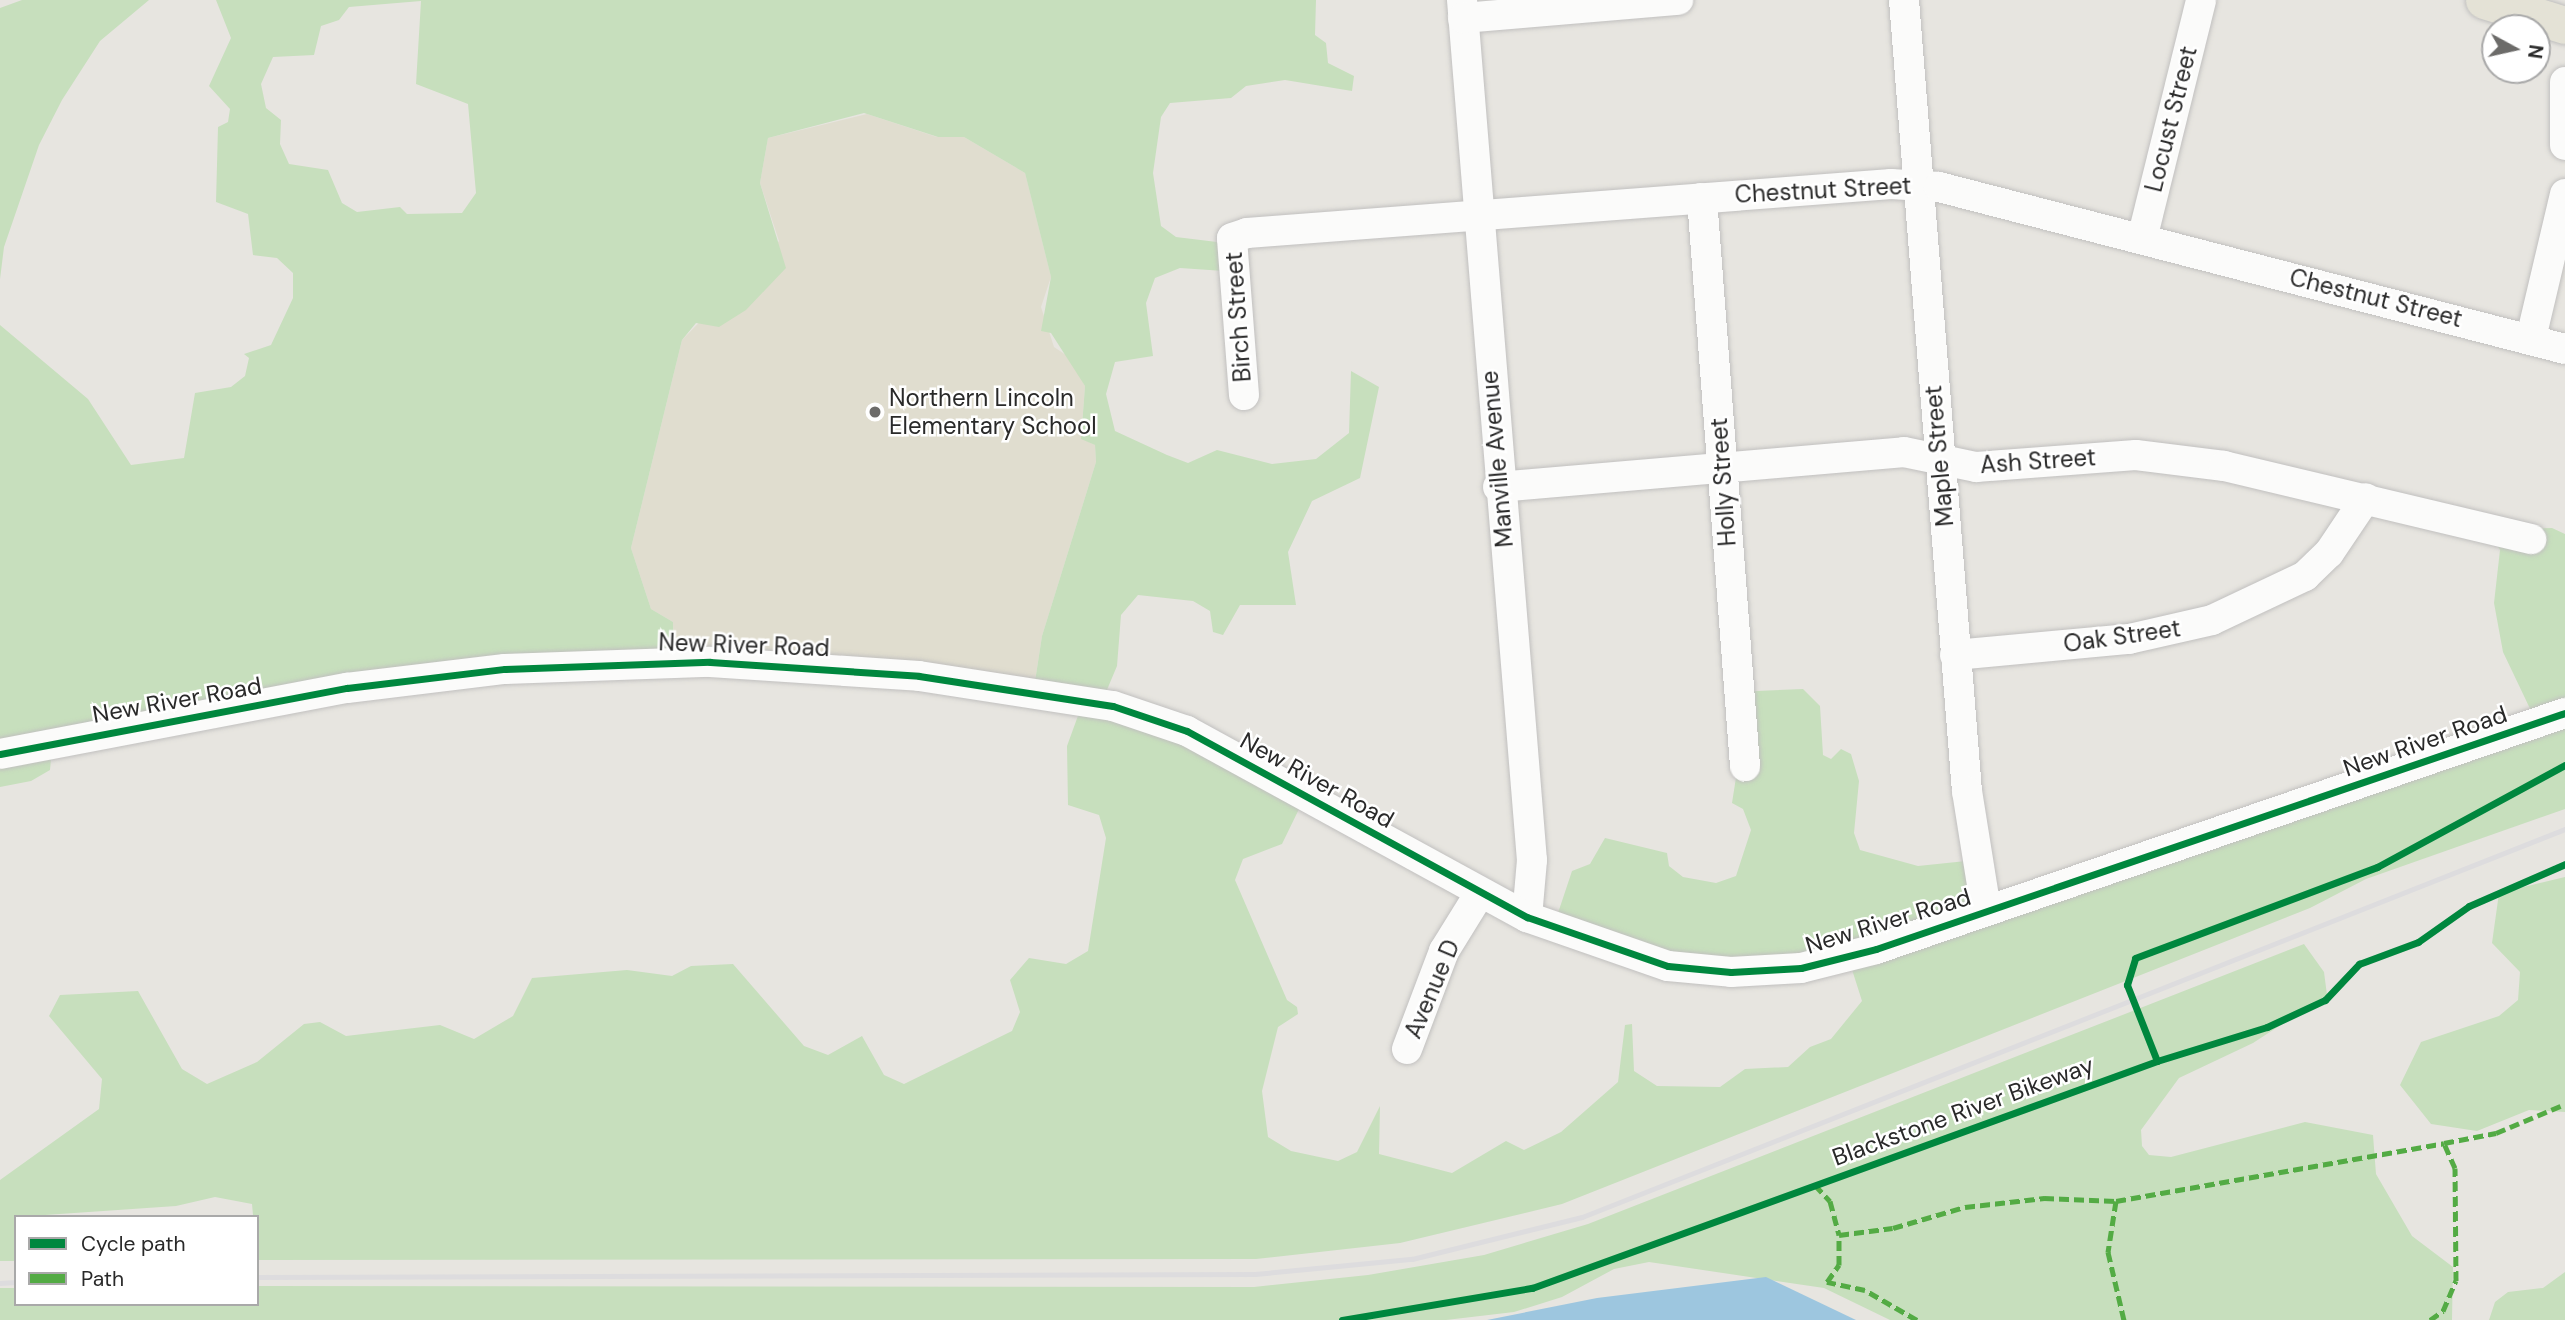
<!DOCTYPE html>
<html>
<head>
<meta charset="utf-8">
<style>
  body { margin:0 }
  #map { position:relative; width:2565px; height:1320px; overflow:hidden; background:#e7e5e0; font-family:"DM Sans",sans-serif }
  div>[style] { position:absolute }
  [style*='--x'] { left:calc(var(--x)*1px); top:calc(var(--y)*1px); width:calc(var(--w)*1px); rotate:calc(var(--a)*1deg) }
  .education>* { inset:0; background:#e0ddcf }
  .green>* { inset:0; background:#c7dfbd }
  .water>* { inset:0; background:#9dc6df }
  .roads { filter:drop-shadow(0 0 2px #c1c0bf) drop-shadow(0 0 2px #c1c0bf) }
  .minor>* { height:30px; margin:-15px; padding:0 15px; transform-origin:15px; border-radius:15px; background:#fbfbfa }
  .major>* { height:37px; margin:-18.5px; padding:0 18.5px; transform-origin:18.5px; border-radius:18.5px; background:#e4e2d6 }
  .rail>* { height:5px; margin:-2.5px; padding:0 2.5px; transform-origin:2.5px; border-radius:2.5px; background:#dddcde }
  .quiet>* { height:5px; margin-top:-2.5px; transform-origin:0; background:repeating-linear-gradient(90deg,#53ab44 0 10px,transparent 0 15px) }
  .cycleway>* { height:7px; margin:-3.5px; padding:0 3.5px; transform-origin:3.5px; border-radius:3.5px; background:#00873e }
  .dots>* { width:19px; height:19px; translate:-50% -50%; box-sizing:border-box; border:4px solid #fff; border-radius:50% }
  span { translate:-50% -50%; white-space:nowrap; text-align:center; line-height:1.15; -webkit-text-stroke:5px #fff; paint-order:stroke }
  .street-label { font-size:24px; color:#292929 }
  .poi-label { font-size:24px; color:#292929 }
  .left { translate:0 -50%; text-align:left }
  .legend { position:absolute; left:14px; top:1215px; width:245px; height:91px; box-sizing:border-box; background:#fff; border:2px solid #a9a9a9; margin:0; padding:9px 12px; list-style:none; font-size:21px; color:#292929 }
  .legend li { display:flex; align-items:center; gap:14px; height:35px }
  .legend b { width:35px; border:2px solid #a9a9a9 }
  .north { position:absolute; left:2481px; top:14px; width:70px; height:70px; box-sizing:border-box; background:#fff; border:2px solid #a9a9a9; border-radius:50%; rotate:98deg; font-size:19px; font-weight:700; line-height:28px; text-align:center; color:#292929 }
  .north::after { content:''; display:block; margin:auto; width:24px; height:32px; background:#6c6b69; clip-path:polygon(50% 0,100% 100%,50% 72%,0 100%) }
</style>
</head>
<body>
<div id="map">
  <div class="education">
    <i style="clip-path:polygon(867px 114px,937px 137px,964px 137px,1025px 173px,1051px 277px,1041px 307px,1054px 347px,1069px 357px,1085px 386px,1081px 438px,1095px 445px,1096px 462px,1042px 636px,1035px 681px,808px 653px,674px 648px,673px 622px,651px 609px,631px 548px,682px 340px,779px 241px,760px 183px,768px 138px)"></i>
  </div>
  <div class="green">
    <i style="clip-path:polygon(22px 0,149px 0,100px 41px,62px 100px,39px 145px,4px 247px,0 279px,0 8px)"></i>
    <i style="clip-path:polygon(evenodd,216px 0,1316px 0,1315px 35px,1326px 43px,1328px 63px,1354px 76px,1352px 91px,1285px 80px,1246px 86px,1231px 98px,1170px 103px,1161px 117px,1153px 173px,1161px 226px,1176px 237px,1225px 243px,1224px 271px,1180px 268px,1155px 278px,1146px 303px,1153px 356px,1115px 362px,1106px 394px,1115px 431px,1167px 455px,1188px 463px,1217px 450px,1272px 464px,1316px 459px,1349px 433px,1351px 371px,1379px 387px,1360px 478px,1312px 501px,1288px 552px,1296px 605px,1240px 605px,1223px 635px,1213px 632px,1210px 611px,1193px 601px,1138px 595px,1121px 615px,1117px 666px,1101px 704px,1184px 733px,1300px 807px,1282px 844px,1243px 859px,1235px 880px,1287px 1000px,1297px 1007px,1298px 1014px,1278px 1027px,1262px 1091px,1268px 1137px,1291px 1151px,1338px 1161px,1357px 1152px,1380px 1106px,1379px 1154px,1452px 1173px,1506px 1141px,1524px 1150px,1561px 1132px,1618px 1082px,1625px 1025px,1632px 1024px,1634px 1071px,1657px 1086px,1720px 1087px,1745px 1069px,1788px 1067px,1810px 1047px,1831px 1039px,1862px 1001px,1848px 957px,1661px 961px,1557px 916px,1572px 871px,1590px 864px,1605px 838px,1667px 853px,1669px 866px,1683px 877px,1716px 883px,1736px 876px,1751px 830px,1743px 809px,1732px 803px,1740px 752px,1733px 692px,1803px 689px,1820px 706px,1823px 755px,1831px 759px,1841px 749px,1851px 754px,1859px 781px,1854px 833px,1860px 850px,1918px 866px,1966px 861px,1980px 902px,2534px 717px,2503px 652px,2494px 603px,2500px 550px,2486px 529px,2552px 528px,2565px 534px,2565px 809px,2366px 879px,2310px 908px,1562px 1204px,1400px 1243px,1256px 1259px,257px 1260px,252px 1204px,215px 1197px,176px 1206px,16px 1217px,16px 1261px,0 1261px,0 1180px,99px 1109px,102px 1079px,49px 1016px,60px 995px,138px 991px,182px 1069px,207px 1084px,257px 1062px,304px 1024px,320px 1022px,346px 1036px,440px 1025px,474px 1039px,513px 1016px,532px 978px,627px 970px,672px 976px,691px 966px,733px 964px,804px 1046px,828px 1055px,862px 1036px,884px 1075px,904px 1084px,1012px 1031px,1020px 1012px,1010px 980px,1029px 958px,1066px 964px,1088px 951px,1106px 838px,1099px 815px,1068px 805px,1067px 746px,1083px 702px,1034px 688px,1042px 636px,1096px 462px,1095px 445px,1081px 439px,1085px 386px,1051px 333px,1041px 331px,1051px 277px,1025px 173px,964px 137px,938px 137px,864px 113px,768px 138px,760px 183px,786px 268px,746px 310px,719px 327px,696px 323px,682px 340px,631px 548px,651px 609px,673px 622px,674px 659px,541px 665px,51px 759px,50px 770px,31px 781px,0 787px,0 325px,88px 399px,131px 465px,184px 458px,195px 393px,231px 387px,245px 376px,249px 358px,244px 354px,271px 345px,293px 298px,293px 273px,277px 258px,253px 255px,248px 214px,216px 202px,218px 127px,228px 122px,230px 109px,209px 86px,231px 38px,216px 0,421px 1px,416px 84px,468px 104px,476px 193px,462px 213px,407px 214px,400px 207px,357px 212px,342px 203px,328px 170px,289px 164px,280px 144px,281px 120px,266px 108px,261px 84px,273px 57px,314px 55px,321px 26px,339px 20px,349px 7px,421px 1px)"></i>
    <i style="clip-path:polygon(2565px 877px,2565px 1112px,2529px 1110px,2477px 1131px,2431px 1124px,2400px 1085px,2421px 1042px,2499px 1016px,2518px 1000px,2520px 972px,2492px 943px,2499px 893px)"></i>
    <i style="clip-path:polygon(2304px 944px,2324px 972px,2327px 995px,2253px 1043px,2179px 1078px,2141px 1130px,2142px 1146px,2149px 1155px,2171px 1157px,2305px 1122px,2373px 1135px,2376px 1174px,2412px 1236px,2453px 1267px,2452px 1320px,1890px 1320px,1824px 1288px,1649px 1262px,1614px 1269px,1562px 1297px,1514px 1312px,1446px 1320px,0 1320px,0 1288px,16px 1288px,16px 1304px,257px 1304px,257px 1286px,1254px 1287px,1368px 1275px,1484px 1255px,1588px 1224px)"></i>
    <i style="clip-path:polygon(2565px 1272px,2565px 1320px,2489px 1320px,2495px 1302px,2508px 1292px,2543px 1288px)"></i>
  </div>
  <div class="water">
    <i style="clip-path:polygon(1766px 1277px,1856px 1320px,1487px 1320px,1597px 1298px)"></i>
  </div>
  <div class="roads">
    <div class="minor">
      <i style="--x:1462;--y:0;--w:863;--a:85.35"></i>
      <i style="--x:1532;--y:860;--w:57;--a:95"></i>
      <i style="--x:1904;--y:0;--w:794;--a:85.45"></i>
      <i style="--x:1967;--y:791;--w:121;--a:80.9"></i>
      <i style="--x:1463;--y:18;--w:216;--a:-4.8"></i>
      <i style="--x:2565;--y:82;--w:63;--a:90"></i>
      <i style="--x:1702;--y:198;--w:570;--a:85.67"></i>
      <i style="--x:2142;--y:239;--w:246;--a:-76.1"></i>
      <i style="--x:2531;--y:338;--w:148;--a:-76.7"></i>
      <i style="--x:1244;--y:395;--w:157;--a:-94.4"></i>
      <i style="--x:1232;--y:238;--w:16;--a:-18"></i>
      <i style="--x:1247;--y:233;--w:646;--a:-4.35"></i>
      <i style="--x:1891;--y:184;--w:48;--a:3.6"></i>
      <i style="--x:1939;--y:187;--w:647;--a:14.51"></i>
      <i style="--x:1498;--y:487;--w:408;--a:-4.9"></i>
      <i style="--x:1904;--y:452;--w:74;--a:11.8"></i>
      <i style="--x:1976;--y:467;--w:160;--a:-4.3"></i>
      <i style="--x:2136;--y:455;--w:89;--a:7.1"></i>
      <i style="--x:2224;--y:466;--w:316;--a:13.4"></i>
      <i style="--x:1955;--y:655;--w:175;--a:-5.3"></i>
      <i style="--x:2129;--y:639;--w:85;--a:-12.9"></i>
      <i style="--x:2212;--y:620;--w:103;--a:-25.3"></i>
      <i style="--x:2305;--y:576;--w:33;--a:-44"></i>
      <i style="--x:2329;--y:553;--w:66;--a:-56.1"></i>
      <i style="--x:0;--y:754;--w:353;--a:-10.8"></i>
      <i style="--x:347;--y:688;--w:159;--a:-6.9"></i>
      <i style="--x:505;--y:669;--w:205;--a:-2"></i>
      <i style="--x:710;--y:662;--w:209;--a:3.8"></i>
      <i style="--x:919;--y:676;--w:196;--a:8.8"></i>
      <i style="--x:1113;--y:706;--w:78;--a:18.7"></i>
      <i style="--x:1187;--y:731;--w:388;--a:28.7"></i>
      <i style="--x:1527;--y:917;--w:149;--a:19.2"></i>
      <i style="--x:1668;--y:966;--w:63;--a:5.4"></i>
      <i style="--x:1731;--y:972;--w:70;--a:-3.3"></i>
      <i style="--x:1801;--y:968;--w:77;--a:-14.2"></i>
      <i style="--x:1876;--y:949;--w:728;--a:-18.91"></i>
      <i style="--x:1407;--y:1049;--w:105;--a:-69.3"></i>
      <i style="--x:1444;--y:951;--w:68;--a:-58.2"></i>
    </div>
    <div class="major">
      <i style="--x:2484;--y:0;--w:85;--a:17.2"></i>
    </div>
  </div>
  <div class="rail">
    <i style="--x:257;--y:1277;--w:998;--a:-0.17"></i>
    <i style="--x:1255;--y:1274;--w:158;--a:-5.5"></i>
    <i style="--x:1412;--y:1259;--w:175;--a:-13.9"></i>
    <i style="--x:1582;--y:1217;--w:1057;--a:-21.54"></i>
    <i style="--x:0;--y:1283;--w:16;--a:-4"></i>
  </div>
  <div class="quiet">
    <i style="--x:1815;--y:1185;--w:22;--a:47"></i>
    <i style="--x:1830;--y:1201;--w:35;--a:75"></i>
    <i style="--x:2116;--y:1201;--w:52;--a:98.9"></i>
    <i style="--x:2108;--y:1252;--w:70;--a:76.8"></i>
    <i style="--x:1917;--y:1320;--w:60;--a:-150"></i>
    <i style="--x:1865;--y:1290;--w:39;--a:-168"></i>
    <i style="--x:1827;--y:1282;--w:21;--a:-55"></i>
    <i style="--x:1839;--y:1265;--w:30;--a:-90"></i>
    <i style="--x:1839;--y:1235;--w:54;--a:-7.4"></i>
    <i style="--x:1893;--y:1228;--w:75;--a:-16.3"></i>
    <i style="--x:1965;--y:1207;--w:80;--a:-6.5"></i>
    <i style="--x:2044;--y:1198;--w:72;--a:2.4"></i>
    <i style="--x:2116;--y:1201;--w:333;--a:-10"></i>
    <i style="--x:2444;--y:1143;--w:53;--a:-10.9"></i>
    <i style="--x:2496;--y:1133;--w:75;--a:-22.8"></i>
    <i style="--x:2430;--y:1320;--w:16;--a:-35"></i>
    <i style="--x:2443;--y:1311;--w:33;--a:-67"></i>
    <i style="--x:2456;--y:1281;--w:113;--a:-90.5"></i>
    <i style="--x:2455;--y:1168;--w:27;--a:-114"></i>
  </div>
  <div class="cycleway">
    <i style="--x:0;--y:754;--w:353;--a:-10.8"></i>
    <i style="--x:347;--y:688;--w:159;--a:-6.9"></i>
    <i style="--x:505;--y:669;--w:205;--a:-2"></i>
    <i style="--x:710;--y:662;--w:209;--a:3.8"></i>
    <i style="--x:919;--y:676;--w:196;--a:8.8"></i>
    <i style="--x:1113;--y:706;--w:78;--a:18.7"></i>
    <i style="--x:1187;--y:731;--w:388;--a:28.7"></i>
    <i style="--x:1527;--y:917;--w:149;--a:19.2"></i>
    <i style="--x:1668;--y:966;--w:63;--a:5.4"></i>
    <i style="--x:1731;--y:972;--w:70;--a:-3.3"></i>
    <i style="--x:1801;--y:968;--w:77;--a:-14.2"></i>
    <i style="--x:1876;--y:949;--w:728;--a:-18.91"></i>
    <i style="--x:2157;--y:1061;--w:82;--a:-111.5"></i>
    <i style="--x:2127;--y:985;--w:28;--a:-73"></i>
    <i style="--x:2135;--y:958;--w:259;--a:-20.6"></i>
    <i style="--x:2377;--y:867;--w:214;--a:-28.5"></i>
    <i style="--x:1342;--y:1320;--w:193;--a:-9.6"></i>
    <i style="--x:1532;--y:1288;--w:665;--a:-19.96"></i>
    <i style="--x:2157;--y:1061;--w:115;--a:-17.2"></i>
    <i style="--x:2267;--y:1027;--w:64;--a:-25"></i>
    <i style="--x:2325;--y:1000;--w:50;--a:-46.6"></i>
    <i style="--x:2359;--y:964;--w:63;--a:-20.4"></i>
    <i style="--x:2418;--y:942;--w:62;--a:-35.2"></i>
    <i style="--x:2469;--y:906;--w:105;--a:-23.6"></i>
  </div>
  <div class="dots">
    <i style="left:875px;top:412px;background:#6c6b69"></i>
  </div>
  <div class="street-label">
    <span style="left:2171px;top:119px;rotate:-76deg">Locust Street</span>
    <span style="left:1823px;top:190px;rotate:-3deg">Chestnut Street</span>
    <span style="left:2376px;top:298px;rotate:14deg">Chestnut Street</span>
    <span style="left:1238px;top:317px;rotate:-94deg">Birch Street</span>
    <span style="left:1939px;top:456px;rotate:-95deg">Maple Street</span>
    <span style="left:1497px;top:459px;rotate:-95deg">Manville Avenue</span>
    <span style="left:2038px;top:461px;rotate:-4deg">Ash Street</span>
    <span style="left:1723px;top:482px;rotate:-94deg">Holly Street</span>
    <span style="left:2122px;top:636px;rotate:-8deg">Oak Street</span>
    <span style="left:744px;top:645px;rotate:2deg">New River Road</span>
    <span style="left:177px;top:700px;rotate:-10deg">New River Road</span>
    <span style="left:2425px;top:741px;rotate:-19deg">New River Road</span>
    <span style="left:1317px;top:780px;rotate:29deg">New River Road</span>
    <span style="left:1888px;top:921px;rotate:-17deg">New River Road</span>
    <span style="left:1432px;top:989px;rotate:-67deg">Avenue D</span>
    <span style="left:1963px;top:1111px;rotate:-20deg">Blackstone River Bikeway</span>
  </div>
  <div class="poi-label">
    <span class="left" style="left:889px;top:412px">Northern Lincoln<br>Elementary School</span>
  </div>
  <ul class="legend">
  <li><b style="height:9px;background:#00873e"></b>Cycle path</li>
  <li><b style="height:9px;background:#53ab44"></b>Path</li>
  </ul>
  <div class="north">N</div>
</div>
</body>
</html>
